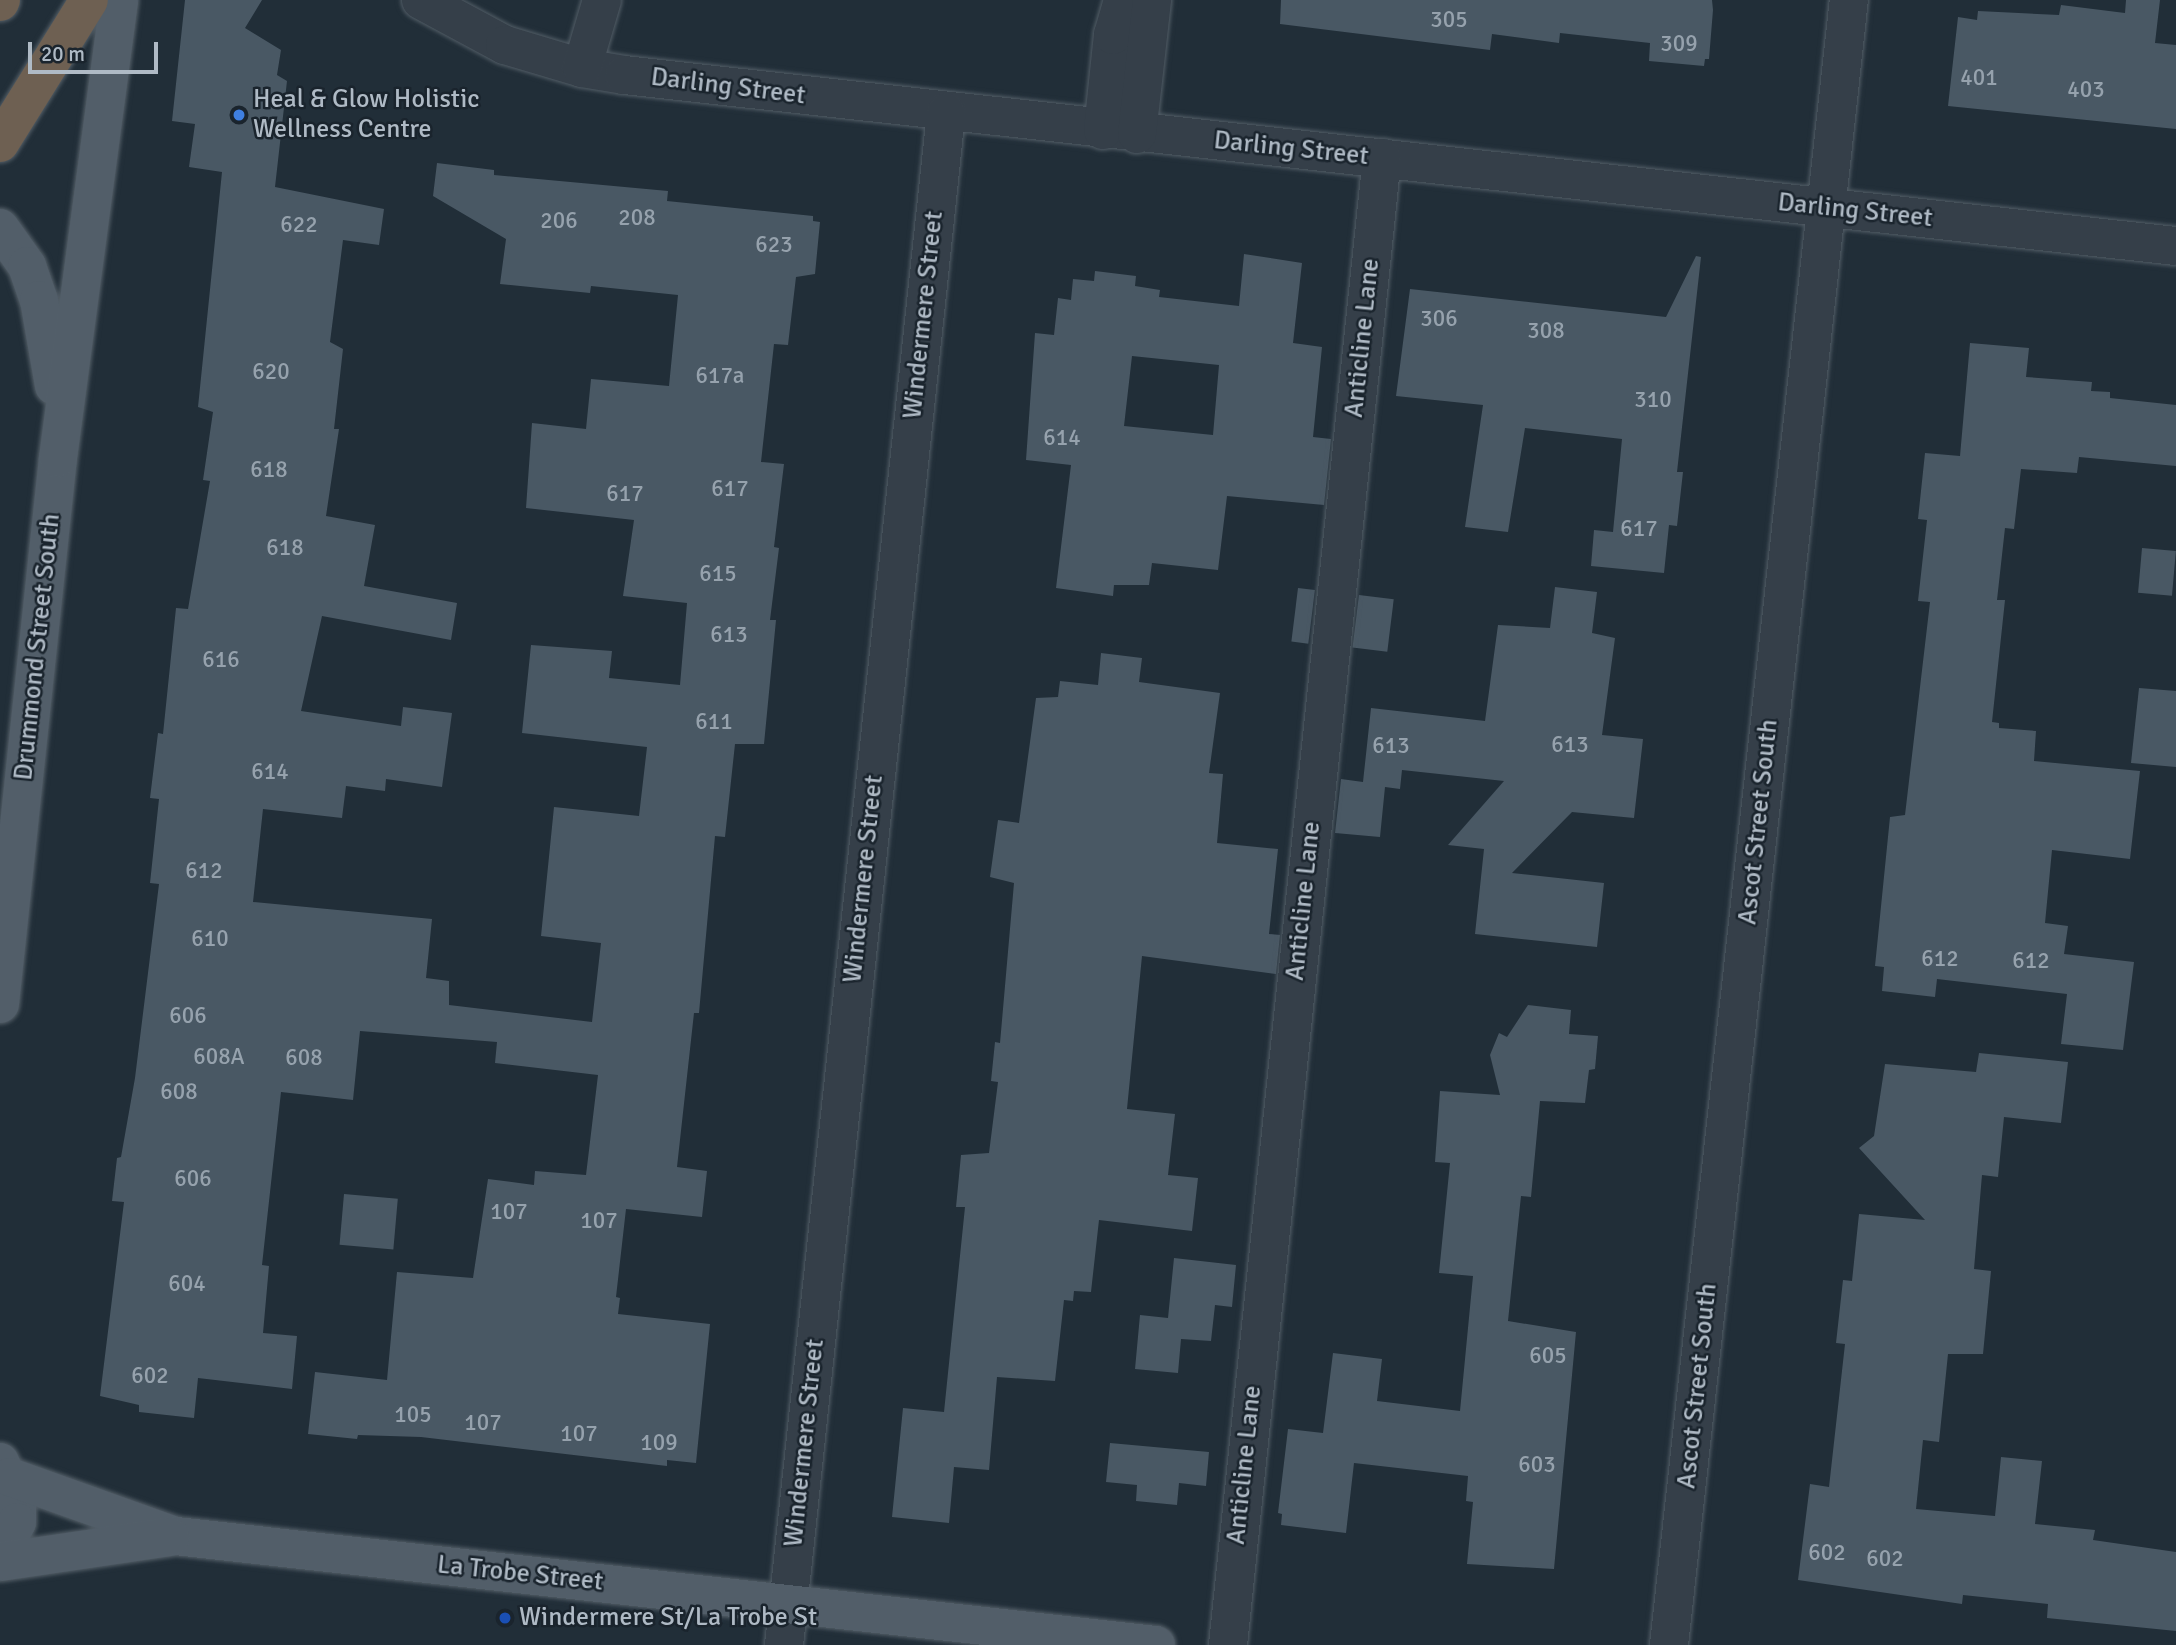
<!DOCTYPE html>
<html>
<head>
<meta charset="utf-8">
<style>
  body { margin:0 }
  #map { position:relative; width:2176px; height:1645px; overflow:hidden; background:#212e38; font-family:Signika,sans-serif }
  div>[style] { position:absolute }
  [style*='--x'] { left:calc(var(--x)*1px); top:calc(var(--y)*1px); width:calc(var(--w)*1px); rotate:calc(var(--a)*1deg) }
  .building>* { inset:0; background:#495864; transform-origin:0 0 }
  .roads { filter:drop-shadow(0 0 2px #525d66) drop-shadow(0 0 2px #525d66) }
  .minor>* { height:38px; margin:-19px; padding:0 19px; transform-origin:19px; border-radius:19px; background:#353f49 }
  .major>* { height:38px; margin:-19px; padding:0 19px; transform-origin:19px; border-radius:19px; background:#525e69 }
  .highway>* { height:38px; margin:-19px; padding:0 19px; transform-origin:19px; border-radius:19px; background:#6e6052 }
  .dots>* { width:19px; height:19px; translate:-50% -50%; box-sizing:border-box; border:4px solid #1a242d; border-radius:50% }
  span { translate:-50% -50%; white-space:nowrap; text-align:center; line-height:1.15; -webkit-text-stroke:5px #1a242d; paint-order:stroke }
  .number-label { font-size:23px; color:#96a2ad }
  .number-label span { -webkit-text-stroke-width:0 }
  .street-label { font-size:26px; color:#afbac5 }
  .poi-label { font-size:26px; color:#afbac5 }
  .left { translate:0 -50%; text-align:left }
  .scale { position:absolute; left:28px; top:42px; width:130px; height:32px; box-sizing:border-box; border:4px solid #afbac5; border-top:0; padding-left:9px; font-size:21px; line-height:24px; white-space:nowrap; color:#afbac5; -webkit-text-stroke:5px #1a242d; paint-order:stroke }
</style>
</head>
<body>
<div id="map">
  <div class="building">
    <i style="clip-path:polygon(185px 0,262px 0,245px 28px,281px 50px,277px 75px,287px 81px,275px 187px,384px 209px,379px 245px,343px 240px,330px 342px,343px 349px,334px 429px,339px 429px,326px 516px,375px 525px,364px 586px,457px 603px,451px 640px,322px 616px,301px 711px,401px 726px,403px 707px,452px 713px,442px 787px,386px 779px,385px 791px,346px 786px,342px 818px,263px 809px,253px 902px,432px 919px,426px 978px,449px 981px,449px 1005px,592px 1022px,601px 943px,541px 936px,554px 807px,639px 816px,647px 747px,522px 733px,531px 645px,612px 651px,609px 678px,680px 685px,687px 603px,623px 596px,634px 520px,526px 508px,532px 423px,586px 429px,591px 379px,669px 386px,678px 295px,591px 286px,590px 293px,500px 284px,506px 239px,433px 196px,437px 163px,494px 170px,494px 175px,668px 191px,667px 201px,813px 216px,813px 221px,820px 222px,815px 274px,796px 277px,788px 345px,774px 344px,761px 462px,784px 464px,774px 547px,779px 548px,770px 620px,776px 620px,764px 744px,735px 744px,725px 837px,715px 836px,699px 1013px,694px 1013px,677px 1167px,707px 1171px,702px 1217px,626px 1209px,616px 1297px,620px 1298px,618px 1314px,710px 1324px,696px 1463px,667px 1460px,667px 1466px,421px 1437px,358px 1435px,357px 1439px,308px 1434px,315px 1372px,387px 1380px,397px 1272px,473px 1278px,488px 1179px,534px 1185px,535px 1171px,586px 1175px,598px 1075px,495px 1063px,497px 1042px,360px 1031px,353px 1100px,281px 1092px,262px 1265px,269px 1266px,263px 1333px,297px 1336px,292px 1389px,198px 1378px,194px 1418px,139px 1412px,139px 1405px,100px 1396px,124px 1202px,112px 1201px,117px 1158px,121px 1157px,135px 1078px,159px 884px,150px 883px,159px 799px,150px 798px,158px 733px,163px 734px,176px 608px,188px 609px,210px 481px,203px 480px,213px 412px,198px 407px,222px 172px,189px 167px,195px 124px,172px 121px)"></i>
    <i style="clip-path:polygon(1281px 0,1712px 0,1713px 10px,1709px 59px,1705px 59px,1704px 66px,1649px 61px,1650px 43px,1560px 33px,1559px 43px,1492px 34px,1490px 50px,1280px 24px)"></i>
    <i style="clip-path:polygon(2126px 0,2160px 0,2155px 43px,2176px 45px,2176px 129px,1948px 106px,1958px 17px,1977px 20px,1978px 11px,2059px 15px,2061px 5px,2125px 13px)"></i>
    <i style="clip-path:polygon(evenodd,1244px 254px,1302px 263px,1293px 343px,1322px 347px,1313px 437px,1331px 439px,1324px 505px,1227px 496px,1218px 570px,1152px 563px,1149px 585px,1114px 585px,1113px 596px,1056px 588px,1071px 465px,1026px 460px,1035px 333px,1054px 335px,1058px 298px,1071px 300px,1073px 279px,1094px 281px,1095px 271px,1136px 276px,1135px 286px,1160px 290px,1159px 297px,1239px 306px,1244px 254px,1132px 356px,1219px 365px,1213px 435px,1124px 426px,1132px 356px)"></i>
    <i style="clip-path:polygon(1696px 256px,1701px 257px,1677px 472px,1683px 472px,1677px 526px,1669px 525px,1664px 573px,1591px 566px,1594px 530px,1613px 532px,1622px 439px,1525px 428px,1508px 532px,1465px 527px,1483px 405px,1396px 396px,1410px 289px,1666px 317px)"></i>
    <i style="clip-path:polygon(1970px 343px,2029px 348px,2026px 377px,2092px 382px,2091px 391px,2110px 392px,2110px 398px,2176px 405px,2176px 466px,2079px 457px,2077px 473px,2021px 469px,2014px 529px,2005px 528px,1997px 600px,2005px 600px,1992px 722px,1999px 723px,1999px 728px,2036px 731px,2034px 761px,2140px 771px,2130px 859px,2052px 850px,2045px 923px,2068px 926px,2064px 954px,2134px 962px,2123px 1050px,2061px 1044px,2067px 994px,1937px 979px,1935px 997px,1882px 991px,1884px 967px,1875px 966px,1890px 817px,1905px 815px,1930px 602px,1918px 601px,1927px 520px,1918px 519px,1925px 453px,1960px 456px)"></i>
    <i style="left:2142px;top:548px;width:34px;height:45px;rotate:5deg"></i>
    <i style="clip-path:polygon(1555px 587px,1597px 592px,1592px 633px,1615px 638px,1602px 735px,1643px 739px,1634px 818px,1572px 812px,1512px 873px,1604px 883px,1597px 947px,1475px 934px,1484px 849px,1448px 845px,1504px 781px,1402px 770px,1400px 789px,1385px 787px,1380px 837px,1335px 833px,1341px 779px,1363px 782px,1371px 708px,1485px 721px,1498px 625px,1550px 628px)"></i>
    <i style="left:1298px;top:588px;width:17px;height:54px;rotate:7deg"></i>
    <i style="left:1359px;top:595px;width:35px;height:53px;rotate:7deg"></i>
    <i style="clip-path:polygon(1101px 653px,1142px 658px,1139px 682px,1220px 693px,1209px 773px,1223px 774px,1217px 843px,1278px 849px,1269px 934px,1280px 935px,1276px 974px,1142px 956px,1127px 1109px,1175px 1114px,1168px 1175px,1198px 1178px,1192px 1231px,1099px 1220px,1091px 1292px,1074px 1291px,1073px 1301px,1064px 1300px,1055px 1381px,997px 1377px,989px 1470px,954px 1467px,949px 1523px,892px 1517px,903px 1408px,944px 1412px,965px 1207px,956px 1207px,961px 1155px,989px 1153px,998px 1082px,991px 1081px,995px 1042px,1000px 1043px,1014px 883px,990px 877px,998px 820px,1019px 823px,1036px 698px,1058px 697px,1060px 681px,1098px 685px)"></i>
    <i style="clip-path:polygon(2139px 688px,2176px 691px,2176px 767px,2131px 763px)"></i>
    <i style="clip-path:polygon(1528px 1005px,1571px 1010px,1569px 1034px,1598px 1036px,1595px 1069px,1589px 1070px,1585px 1103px,1540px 1101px,1531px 1197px,1521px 1196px,1508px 1321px,1576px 1332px,1554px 1569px,1467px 1564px,1473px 1502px,1466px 1501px,1468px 1476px,1354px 1463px,1346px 1533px,1281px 1525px,1282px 1514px,1278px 1513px,1288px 1429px,1323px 1433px,1333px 1353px,1382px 1359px,1377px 1401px,1460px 1411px,1473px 1276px,1439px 1273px,1450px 1163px,1435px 1162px,1440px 1091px,1500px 1095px,1490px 1055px,1499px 1033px,1507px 1037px)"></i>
    <i style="clip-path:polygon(1979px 1053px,2068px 1062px,2061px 1123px,2004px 1117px,1998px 1177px,1982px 1175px,1974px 1269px,1991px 1271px,1983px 1354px,1948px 1354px,1939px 1442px,1923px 1440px,1916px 1509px,1995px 1516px,2001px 1457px,2042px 1461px,2035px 1524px,2095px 1530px,2093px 1540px,2176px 1552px,2176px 1631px,2047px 1618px,2048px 1604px,1963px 1595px,1962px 1604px,1798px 1580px,1810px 1484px,1829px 1487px,1845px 1344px,1836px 1343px,1843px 1280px,1852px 1281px,1859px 1214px,1925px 1220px,1859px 1148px,1874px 1136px,1885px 1064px,1976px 1072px)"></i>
    <i style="left:344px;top:1194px;width:54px;height:51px;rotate:5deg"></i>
    <i style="clip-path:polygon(1174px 1258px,1236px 1265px,1232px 1307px,1215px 1305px,1211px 1341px,1181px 1339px,1178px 1373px,1135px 1369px,1140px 1315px,1168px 1318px)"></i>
    <i style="clip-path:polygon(1110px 1443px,1209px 1452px,1206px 1486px,1179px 1483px,1177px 1505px,1136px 1501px,1137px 1485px,1106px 1482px)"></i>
  </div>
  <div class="roads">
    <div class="minor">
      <i style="--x:421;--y:0;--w:95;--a:28.2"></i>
      <i style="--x:505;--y:45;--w:80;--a:16.6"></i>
      <i style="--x:582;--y:68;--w:43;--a:9.5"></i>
      <i style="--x:624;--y:75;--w:1561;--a:6.29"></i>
      <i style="--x:582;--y:68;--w:71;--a:-73.6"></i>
      <i style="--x:1103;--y:130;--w:96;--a:-84"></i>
      <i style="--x:1113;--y:35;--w:36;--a:-74"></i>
      <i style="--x:1137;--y:134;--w:135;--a:-83.6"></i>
      <i style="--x:784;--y:1645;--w:1541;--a:-83.96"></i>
      <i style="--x:1228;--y:1645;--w:1495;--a:-84.09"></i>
      <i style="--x:1669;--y:1645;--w:1655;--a:-83.76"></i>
    </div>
    <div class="major">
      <i style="--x:0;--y:228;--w:47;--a:54.6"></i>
      <i style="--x:27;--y:266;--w:36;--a:71"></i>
      <i style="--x:39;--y:300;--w:87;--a:80.1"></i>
      <i style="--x:0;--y:1004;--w:549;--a:-83.94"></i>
      <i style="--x:58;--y:458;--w:462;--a:-82.4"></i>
      <i style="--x:0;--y:1462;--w:41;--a:65.3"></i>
      <i style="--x:17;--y:1499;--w:23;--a:90"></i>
      <i style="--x:17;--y:1522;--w:38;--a:117"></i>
      <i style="--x:10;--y:1477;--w:176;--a:19.6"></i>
      <i style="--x:176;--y:1536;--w:986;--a:6.35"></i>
      <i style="--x:0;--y:1562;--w:172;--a:-8.4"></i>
    </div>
    <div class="highway">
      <i style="--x:0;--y:2;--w:2;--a:-63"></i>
      <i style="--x:0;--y:143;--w:168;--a:-58.1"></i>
    </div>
  </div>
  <div class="dots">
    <i style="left:239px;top:115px;background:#3f7fe0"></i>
    <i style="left:505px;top:1618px;background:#1a4fb4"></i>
  </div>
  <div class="number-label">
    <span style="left:1449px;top:20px">305</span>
    <span style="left:1679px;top:44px">309</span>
    <span style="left:1979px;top:78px">401</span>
    <span style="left:2086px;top:90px">403</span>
    <span style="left:637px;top:218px">208</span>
    <span style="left:559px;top:221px">206</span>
    <span style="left:299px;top:225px">622</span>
    <span style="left:774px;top:245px">623</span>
    <span style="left:1439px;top:319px">306</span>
    <span style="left:1546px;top:331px">308</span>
    <span style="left:271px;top:372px">620</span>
    <span style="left:720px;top:376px">617a</span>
    <span style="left:1653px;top:400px">310</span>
    <span style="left:1062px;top:438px">614</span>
    <span style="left:269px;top:470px">618</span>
    <span style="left:730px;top:489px">617</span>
    <span style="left:625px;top:494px">617</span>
    <span style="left:1639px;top:529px">617</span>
    <span style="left:285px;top:548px">618</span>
    <span style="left:718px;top:574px">615</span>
    <span style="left:729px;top:635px">613</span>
    <span style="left:221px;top:660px">616</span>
    <span style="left:714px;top:722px">611</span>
    <span style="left:1570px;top:745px">613</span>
    <span style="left:1391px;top:746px">613</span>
    <span style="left:270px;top:772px">614</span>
    <span style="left:204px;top:871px">612</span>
    <span style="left:210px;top:939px">610</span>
    <span style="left:1940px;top:959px">612</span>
    <span style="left:2031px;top:961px">612</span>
    <span style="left:188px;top:1016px">606</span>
    <span style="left:219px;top:1057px">608A</span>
    <span style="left:304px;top:1058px">608</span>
    <span style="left:179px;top:1092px">608</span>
    <span style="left:193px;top:1179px">606</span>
    <span style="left:509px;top:1212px">107</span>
    <span style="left:599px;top:1221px">107</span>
    <span style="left:187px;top:1284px">604</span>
    <span style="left:1548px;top:1356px">605</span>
    <span style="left:150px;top:1376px">602</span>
    <span style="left:413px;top:1415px">105</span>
    <span style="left:483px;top:1423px">107</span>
    <span style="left:579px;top:1434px">107</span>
    <span style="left:659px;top:1443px">109</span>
    <span style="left:1537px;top:1465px">603</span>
    <span style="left:1827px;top:1553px">602</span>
    <span style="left:1885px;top:1559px">602</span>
  </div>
  <div class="street-label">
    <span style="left:728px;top:87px;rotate:7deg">Darling Street</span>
    <span style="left:1291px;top:149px;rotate:6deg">Darling Street</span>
    <span style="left:1855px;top:211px;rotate:6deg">Darling Street</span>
    <span style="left:924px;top:315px;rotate:-84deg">Windermere Street</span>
    <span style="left:1363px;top:338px;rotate:-84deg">Anticline Lane</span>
    <span style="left:38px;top:647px;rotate:-84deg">Drummond Street South</span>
    <span style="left:1759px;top:822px;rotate:-84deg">Ascot Street South</span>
    <span style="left:864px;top:879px;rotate:-84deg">Windermere Street</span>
    <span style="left:1304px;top:901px;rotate:-84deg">Anticline Lane</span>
    <span style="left:1698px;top:1386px;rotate:-84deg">Ascot Street South</span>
    <span style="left:805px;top:1443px;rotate:-84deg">Windermere Street</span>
    <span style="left:1245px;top:1465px;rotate:-84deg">Anticline Lane</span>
    <span style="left:520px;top:1574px;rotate:6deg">La Trobe Street</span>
  </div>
  <div class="poi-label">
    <span class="left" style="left:253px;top:115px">Heal &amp; Glow Holistic<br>Wellness Centre</span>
    <span class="left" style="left:519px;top:1618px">Windermere St/La Trobe St</span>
  </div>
  <div class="scale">20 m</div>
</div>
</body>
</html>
